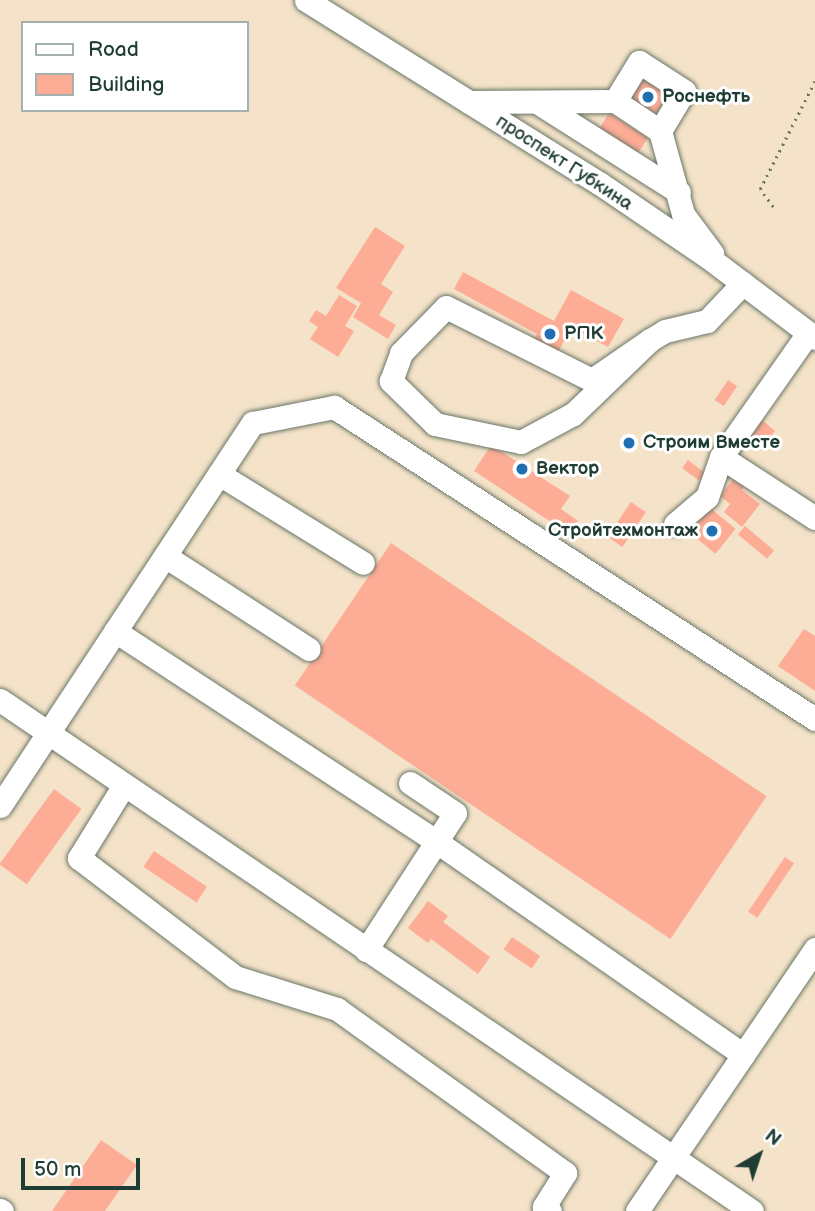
<!DOCTYPE html>
<html>
<head>
<meta charset="utf-8">
<style>
  body { margin:0 }
  #map { position:relative; width:815px; height:1211px; overflow:hidden; background:#f4e3c9; font-family:"Balsamiq Sans",sans-serif }
  div>[style] { position:absolute }
  [style*='--x'] { left:calc(var(--x)*1px); top:calc(var(--y)*1px); width:calc(var(--w)*1px); rotate:calc(var(--a)*1deg) }
  .building>* { inset:0; background:#fdac96; transform-origin:0 0 }
  .path>* { height:2.5px; margin-top:-1.25px; transform-origin:0; background:repeating-linear-gradient(90deg,#6a7768 0 2px,transparent 0 7px) }
  .roads { filter:drop-shadow(0 0 2px #6a7768) drop-shadow(0 0 2px #6a7768) }
  .minor>* { height:23px; margin:-11.5px; padding:0 11.5px; transform-origin:11.5px; border-radius:11.5px; background:#fff }
  .dots>* { width:19px; height:19px; translate:-50% -50%; box-sizing:border-box; border:4px solid #fff; border-radius:50% }
  span { translate:-50% -50%; white-space:nowrap; text-align:center; line-height:1.15; -webkit-text-stroke:6px #fff; paint-order:stroke }
  .poi-label { font-size:19px; color:#1f3d34; font-weight:700 }
  .left { translate:0 -50%; text-align:left }
  .right { translate:-100% -50%; text-align:right }
  .street-label { font-size:19px; color:#1f3d34 }
  .legend { position:absolute; left:21px; top:21px; width:228px; height:91px; box-sizing:border-box; background:#fff; border:2px solid #a5b1ae; margin:0; padding:9px 12px; list-style:none; font-size:21px; color:#1f3d34 }
  .legend li { display:flex; align-items:center; gap:14px; height:35px }
  .legend b { width:35px; border:2px solid #a5b1ae }
  .north { position:absolute; left:724px; top:1120px; width:70px; height:70px; -webkit-text-stroke:5px #fff; paint-order:stroke; rotate:39deg; font-size:19px; font-weight:700; line-height:28px; text-align:center; color:#1f3d34 }
  .north::after { content:''; display:block; margin:auto; width:24px; height:32px; background:#1f3d34; clip-path:polygon(50% 0,100% 100%,50% 72%,0 100%) }
  .scale { position:absolute; left:21px; top:1158px; width:119px; height:32px; box-sizing:border-box; border:4px solid #1f3d34; border-top:0; padding-left:9px; font-size:21px; line-height:24px; white-space:nowrap; color:#1f3d34; -webkit-text-stroke:5px #fff; paint-order:stroke }
</style>
</head>
<body>
<div id="map">
  <div class="building">
    <i style="left:641px;top:77px;width:33px;height:26px;rotate:33deg"></i>
    <i style="left:609px;top:113px;width:46px;height:24px;rotate:32deg"></i>
    <i style="clip-path:polygon(375px 227px,405px 246px,381px 284px,393px 292px,379px 315px,396px 325px,388px 339px,353px 317px,361px 303px,336px 288px)"></i>
    <i style="clip-path:polygon(463px 272px,554px 321px,571px 290px,624px 319px,608px 347px,571px 327px,557px 354px,533px 341px,537px 334px,454px 289px)"></i>
    <i style="clip-path:polygon(339px 295px,357px 306px,345px 326px,354px 331px,338px 357px,310px 339px,318px 327px,309px 321px,316px 310px,326px 316px)"></i>
    <i style="left:728px;top:380px;width:11px;height:24px;rotate:34deg"></i>
    <i style="left:762px;top:420px;width:17px;height:22px;rotate:40deg"></i>
    <i style="clip-path:polygon(491px 445px,570px 496px,561px 509px,578px 521px,569px 534px,474px 471px)"></i>
    <i style="left:688px;top:460px;width:21px;height:10px;rotate:37deg"></i>
    <i style="clip-path:polygon(735px 477px,745px 485px,742px 490px,760px 504px,742px 527px,724px 512px,730px 504px,720px 496px)"></i>
    <i style="left:631px;top:502px;width:18px;height:42px;rotate:34deg"></i>
    <i style="left:710px;top:508px;width:33px;height:32px;rotate:39deg"></i>
    <i style="left:745px;top:526px;width:38px;height:11px;rotate:40deg"></i>
    <i style="left:391px;top:543px;width:453px;height:172px;rotate:34deg"></i>
    <i style="clip-path:polygon(804px 629px,815px 636px,815px 691px,778px 666px)"></i>
    <i style="left:54px;top:789px;width:34px;height:93px;rotate:36deg"></i>
    <i style="left:154px;top:851px;width:64px;height:19px;rotate:34deg"></i>
    <i style="left:785px;top:857px;width:11px;height:66px;rotate:34deg"></i>
    <i style="clip-path:polygon(428px 901px,448px 916px,443px 922px,490px 957px,478px 974px,431px 939px,428px 943px,408px 928px)"></i>
    <i style="left:512px;top:937px;width:34px;height:15px;rotate:34deg"></i>
    <i style="clip-path:polygon(101px 1140px,137px 1165px,105px 1211px,52px 1211px)"></i>
  </div>
  <div class="path">
    <i style="--x:773;--y:207;--w:22;--a:-126"></i>
    <i style="--x:760;--y:189;--w:121;--a:-63"></i>
  </div>
  <div class="roads">
    <div class="minor">
      <i style="--x:306;--y:0;--w:345;--a:32"></i>
      <i style="--x:599;--y:183;--w:132;--a:34.2"></i>
      <i style="--x:708;--y:257;--w:134;--a:37.1"></i>
      <i style="--x:615;--y:101;--w:54;--a:33.7"></i>
      <i style="--x:469;--y:102;--w:146;--a:-0.4"></i>
      <i style="--x:615;--y:101;--w:46;--a:-58.4"></i>
      <i style="--x:639;--y:62;--w:54;--a:32.8"></i>
      <i style="--x:684;--y:91;--w:47;--a:121"></i>
      <i style="--x:660;--y:131;--w:86;--a:74.5"></i>
      <i style="--x:683;--y:214;--w:49;--a:53.4"></i>
      <i style="--x:537;--y:102;--w:168;--a:32.4"></i>
      <i style="--x:650;--y:340;--w:107;--a:136.1"></i>
      <i style="--x:573;--y:414;--w:59;--a:151.7"></i>
      <i style="--x:521;--y:442;--w:88;--a:-168.2"></i>
      <i style="--x:435;--y:424;--w:62;--a:-135.7"></i>
      <i style="--x:391;--y:381;--w:30;--a:-70"></i>
      <i style="--x:401;--y:353;--w:64;--a:-45.6"></i>
      <i style="--x:446;--y:307;--w:163;--a:26.6"></i>
      <i style="--x:592;--y:380;--w:70;--a:-34.6"></i>
      <i style="--x:650;--y:340;--w:17;--a:-31"></i>
      <i style="--x:665;--y:331;--w:43;--a:-13.4"></i>
      <i style="--x:707;--y:321;--w:52;--a:-46.5"></i>
      <i style="--x:721;--y:457;--w:112;--a:33"></i>
      <i style="--x:219;--y:474;--w:169;--a:31.7"></i>
      <i style="--x:675;--y:524;--w:42;--a:-40.2"></i>
      <i style="--x:707;--y:497;--w:42;--a:-70.7"></i>
      <i style="--x:721;--y:457;--w:151;--a:-54.9"></i>
      <i style="--x:165;--y:556;--w:171;--a:32.9"></i>
      <i style="--x:115;--y:631;--w:385;--a:33.2"></i>
      <i style="--x:437;--y:842;--w:373;--a:34.8"></i>
      <i style="--x:0;--y:700;--w:909;--a:34.2"></i>
      <i style="--x:124;--y:785;--w:86;--a:121.7"></i>
      <i style="--x:79;--y:858;--w:196;--a:37.3"></i>
      <i style="--x:235;--y:977;--w:107;--a:17.4"></i>
      <i style="--x:337;--y:1009;--w:281;--a:35.7"></i>
      <i style="--x:565;--y:1173;--w:40;--a:122"></i>
      <i style="--x:544;--y:1207;--w:7;--a:34"></i>
      <i style="--x:0;--y:806;--w:459;--a:-56.6"></i>
      <i style="--x:253;--y:423;--w:83;--a:-11.2"></i>
      <i style="--x:334;--y:407;--w:573;--a:32.97"></i>
      <i style="--x:366;--y:950;--w:163;--a:-57"></i>
      <i style="--x:455;--y:813;--w:54;--a:-146.3"></i>
      <i style="--x:0;--y:1210;--w:2;--a:27"></i>
      <i style="--x:637;--y:1211;--w:317;--a:-55.8"></i>
    </div>
  </div>
  <div class="dots">
    <i style="left:648px;top:97px;background:#1f6fb2"></i>
    <i style="left:550px;top:334px;background:#1f6fb2"></i>
    <i style="left:629px;top:443px;background:#1f6fb2"></i>
    <i style="left:522px;top:469px;background:#1f6fb2"></i>
    <i style="left:712px;top:531px;background:#1f6fb2"></i>
  </div>
  <div class="poi-label">
    <span class="left" style="left:662px;top:97px">Роснефть</span>
    <span class="left" style="left:564px;top:334px">РПК</span>
    <span class="left" style="left:643px;top:443px">Строим Вместе</span>
    <span class="left" style="left:536px;top:469px">Вектор</span>
    <span class="right" style="left:698px;top:531px">Стройтехмонтаж</span>
  </div>
  <div class="street-label">
    <span style="left:564px;top:163px;rotate:33deg">проспект Губкина</span>
  </div>
  <ul class="legend">
  <li><b style="height:9px;background:#fff"></b>Road</li>
  <li><b style="height:19px;background:#fdac96"></b>Building</li>
  </ul>
  <div class="north">N</div>
  <div class="scale">50 m</div>
</div>
</body>
</html>
